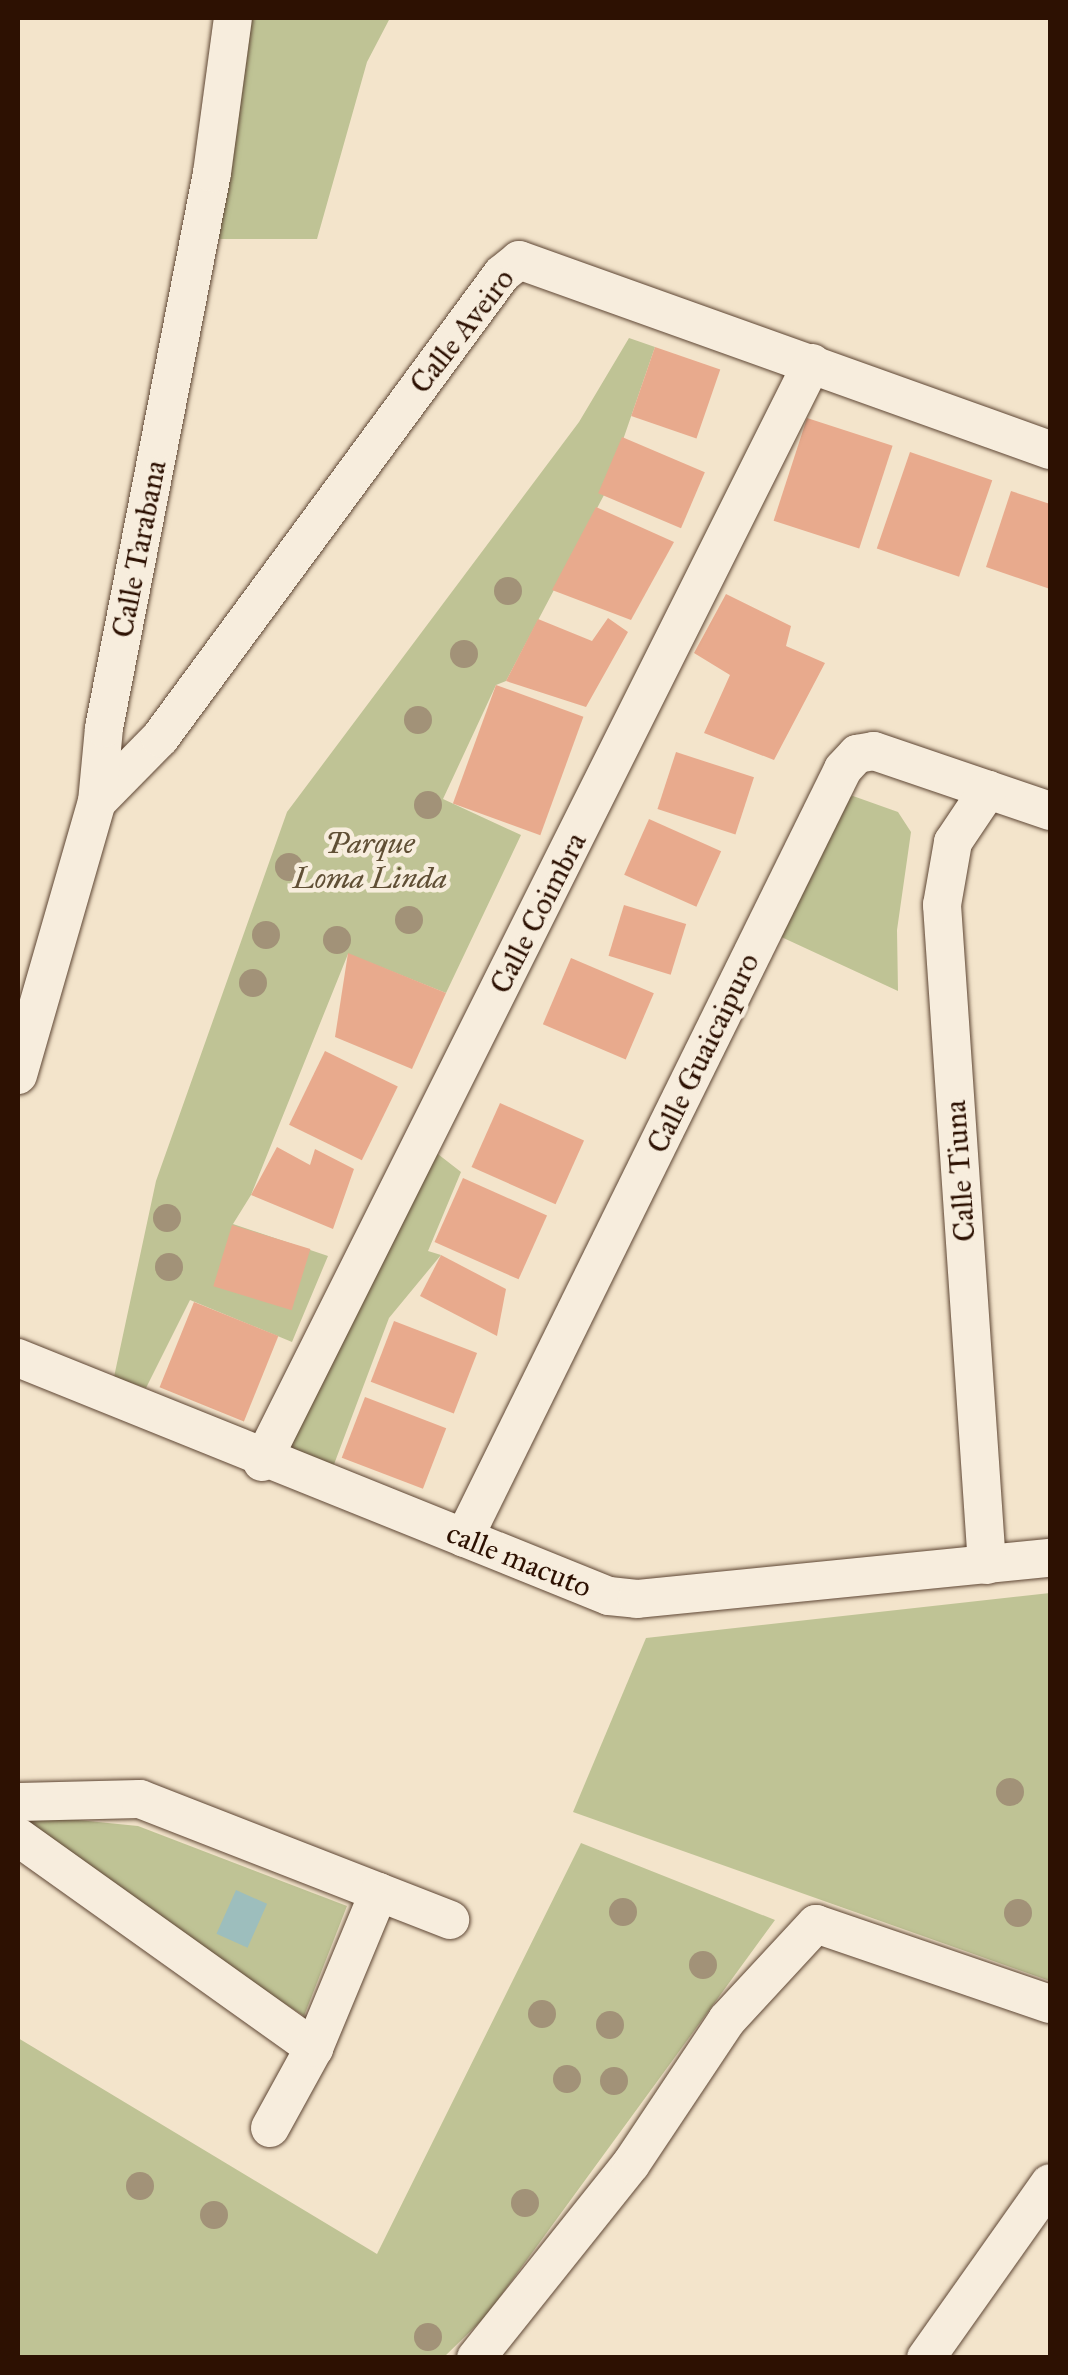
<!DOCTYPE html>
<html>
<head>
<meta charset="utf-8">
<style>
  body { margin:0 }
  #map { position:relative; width:1068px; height:2375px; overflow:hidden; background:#f3e4cb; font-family:"IM FELL Great Primer",serif }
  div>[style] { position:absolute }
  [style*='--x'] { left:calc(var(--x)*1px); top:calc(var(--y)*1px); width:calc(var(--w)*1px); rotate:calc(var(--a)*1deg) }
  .green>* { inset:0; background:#bfc395 }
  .water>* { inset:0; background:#9dbebd; transform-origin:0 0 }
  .building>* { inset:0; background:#e8aa8d; transform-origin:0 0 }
  .roads { filter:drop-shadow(0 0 2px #5e4634) drop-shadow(0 0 2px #5e4634) }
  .street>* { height:38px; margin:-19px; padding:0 19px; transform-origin:19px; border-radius:19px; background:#f7eddd }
  .trees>* { width:28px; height:28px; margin:-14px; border-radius:50%; background:#a29278 }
  span { translate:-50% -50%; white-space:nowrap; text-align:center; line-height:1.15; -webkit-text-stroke:9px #f7eddd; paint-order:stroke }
  .street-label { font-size:30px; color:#2d1102 }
  .park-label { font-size:30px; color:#604f35; font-style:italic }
  .frame { position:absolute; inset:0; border:20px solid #2d1102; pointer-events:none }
</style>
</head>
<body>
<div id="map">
  <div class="green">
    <i style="clip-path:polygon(248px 18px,390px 18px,367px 62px,317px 239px,208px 239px)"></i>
    <i style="clip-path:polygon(629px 338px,655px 347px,604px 495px,506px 681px,496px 685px,443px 799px,521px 835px,446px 993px,348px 954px,251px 1195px,233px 1224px,328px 1256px,292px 1342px,190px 1300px,146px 1388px,114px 1377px,156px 1181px,287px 812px,579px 422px)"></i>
    <i style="clip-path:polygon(853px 796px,898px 812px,911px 832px,897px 930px,898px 991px,777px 935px,841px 800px)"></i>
    <i style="clip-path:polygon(434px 1151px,461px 1172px,428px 1251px,441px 1255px,389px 1318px,333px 1467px,284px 1451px)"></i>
    <i style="clip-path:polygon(1050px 1593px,1050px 1981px,573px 1812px,646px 1638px)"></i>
    <i style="clip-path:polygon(18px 1814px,138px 1826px,347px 1906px,304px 2016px,18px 1832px)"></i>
    <i style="clip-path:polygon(581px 1843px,775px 1920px,486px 2316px,444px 2357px,18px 2357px,18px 2038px,377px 2254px)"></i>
  </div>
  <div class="water">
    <i style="left:236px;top:1890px;width:34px;height:48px;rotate:24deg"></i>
  </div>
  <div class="building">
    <i style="left:655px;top:347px;width:69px;height:73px;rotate:19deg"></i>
    <i style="left:807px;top:418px;width:90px;height:108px;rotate:18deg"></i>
    <i style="left:622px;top:437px;width:90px;height:61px;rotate:23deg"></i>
    <i style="left:910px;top:452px;width:87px;height:102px;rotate:19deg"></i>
    <i style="clip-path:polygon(1011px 491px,1050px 504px,1050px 589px,986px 567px)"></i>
    <i style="clip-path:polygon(596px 507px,674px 542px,631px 620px,552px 590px)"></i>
    <i style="clip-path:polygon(726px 594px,791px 626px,786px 646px,825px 663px,774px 760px,704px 733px,730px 675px,694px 653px)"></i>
    <i style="clip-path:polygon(608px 618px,628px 632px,586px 707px,506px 681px,538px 619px,592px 641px)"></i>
    <i style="left:496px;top:685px;width:93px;height:126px;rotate:20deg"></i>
    <i style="left:676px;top:752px;width:82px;height:60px;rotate:18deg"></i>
    <i style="left:649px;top:819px;width:79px;height:61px;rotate:24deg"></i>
    <i style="left:624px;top:905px;width:65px;height:53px;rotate:17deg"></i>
    <i style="clip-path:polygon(348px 953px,446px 993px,412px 1069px,335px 1037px)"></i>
    <i style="left:571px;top:958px;width:90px;height:72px;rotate:23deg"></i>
    <i style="left:325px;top:1051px;width:81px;height:82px;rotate:26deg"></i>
    <i style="left:500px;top:1103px;width:92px;height:70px;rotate:24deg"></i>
    <i style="clip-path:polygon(277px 1147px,310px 1165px,315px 1149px,354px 1169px,333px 1229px,251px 1195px)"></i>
    <i style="left:463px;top:1178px;width:92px;height:70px;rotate:24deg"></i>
    <i style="left:232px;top:1225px;width:82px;height:64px;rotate:17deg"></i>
    <i style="clip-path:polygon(441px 1255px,506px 1289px,497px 1336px,420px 1296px)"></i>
    <i style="left:194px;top:1302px;width:91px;height:92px;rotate:22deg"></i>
    <i style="left:394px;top:1321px;width:89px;height:65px;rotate:21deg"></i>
    <i style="left:365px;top:1397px;width:87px;height:65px;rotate:21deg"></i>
  </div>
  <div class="roads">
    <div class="street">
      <i style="--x:97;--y:802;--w:90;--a:-45.5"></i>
      <i style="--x:160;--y:738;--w:576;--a:-53.61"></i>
      <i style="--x:502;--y:274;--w:22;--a:-39"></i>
      <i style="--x:519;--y:260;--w:564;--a:19.69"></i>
      <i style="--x:18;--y:1075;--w:284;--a:-73.9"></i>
      <i style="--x:97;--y:802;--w:74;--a:-84.6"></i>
      <i style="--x:104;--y:728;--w:565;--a:-78.99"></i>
      <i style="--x:212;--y:173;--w:156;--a:-82.3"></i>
      <i style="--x:18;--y:1358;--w:637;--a:21.94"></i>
      <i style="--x:609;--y:1596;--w:28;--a:6"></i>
      <i style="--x:637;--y:1599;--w:415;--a:-5.7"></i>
      <i style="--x:262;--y:1462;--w:1229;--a:-63.41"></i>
      <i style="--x:464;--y:1538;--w:857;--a:-63.76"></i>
      <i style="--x:843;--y:769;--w:21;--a:-47"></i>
      <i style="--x:857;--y:754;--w:17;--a:-10"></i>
      <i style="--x:874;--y:751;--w:186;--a:18.8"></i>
      <i style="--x:987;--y:1565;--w:662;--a:-93.9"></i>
      <i style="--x:942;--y:905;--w:64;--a:-80.1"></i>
      <i style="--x:953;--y:842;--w:63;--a:-56.1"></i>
      <i style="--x:18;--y:1802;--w:122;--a:-1.4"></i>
      <i style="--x:140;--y:1799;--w:333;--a:21.3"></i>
      <i style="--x:18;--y:1837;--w:364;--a:35.5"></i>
      <i style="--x:270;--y:2128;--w:91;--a:-61.2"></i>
      <i style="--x:314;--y:2048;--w:169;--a:-67.4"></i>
      <i style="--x:476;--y:2358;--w:248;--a:-51.4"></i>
      <i style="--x:631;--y:2164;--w:173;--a:-56.3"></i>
      <i style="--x:727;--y:2020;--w:131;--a:-47.2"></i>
      <i style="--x:816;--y:1924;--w:247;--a:18.9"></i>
      <i style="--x:926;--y:2358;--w:214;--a:-54.7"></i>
    </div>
  </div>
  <div class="trees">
    <i style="left:508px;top:591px"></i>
    <i style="left:464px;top:654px"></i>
    <i style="left:418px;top:720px"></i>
    <i style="left:428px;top:805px"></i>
    <i style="left:289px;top:867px"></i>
    <i style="left:409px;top:920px"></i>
    <i style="left:266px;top:935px"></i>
    <i style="left:337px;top:940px"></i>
    <i style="left:253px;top:983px"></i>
    <i style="left:167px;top:1218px"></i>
    <i style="left:169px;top:1267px"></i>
    <i style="left:1010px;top:1792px"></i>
    <i style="left:623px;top:1912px"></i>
    <i style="left:1018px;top:1913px"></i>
    <i style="left:703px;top:1965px"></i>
    <i style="left:542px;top:2014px"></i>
    <i style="left:610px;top:2025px"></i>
    <i style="left:567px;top:2079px"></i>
    <i style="left:614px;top:2081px"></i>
    <i style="left:140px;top:2186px"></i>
    <i style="left:525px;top:2203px"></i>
    <i style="left:214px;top:2215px"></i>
    <i style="left:428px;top:2337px"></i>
  </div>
  <div class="street-label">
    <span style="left:462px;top:331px;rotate:-52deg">Calle Aveiro</span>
    <span style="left:139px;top:549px;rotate:-79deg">Calle Tarabana</span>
    <span style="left:538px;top:913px;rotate:-63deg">Calle Coimbra</span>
    <span style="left:703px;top:1053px;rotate:-64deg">Calle Guaicaipuro</span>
    <span style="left:960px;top:1171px;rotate:-94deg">Calle Tiuna</span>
    <span style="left:519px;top:1560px;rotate:22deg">calle macuto</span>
  </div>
  <div class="park-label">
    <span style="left:370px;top:860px">Parque<br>Loma Linda</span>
  </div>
  <div class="frame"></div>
</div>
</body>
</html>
